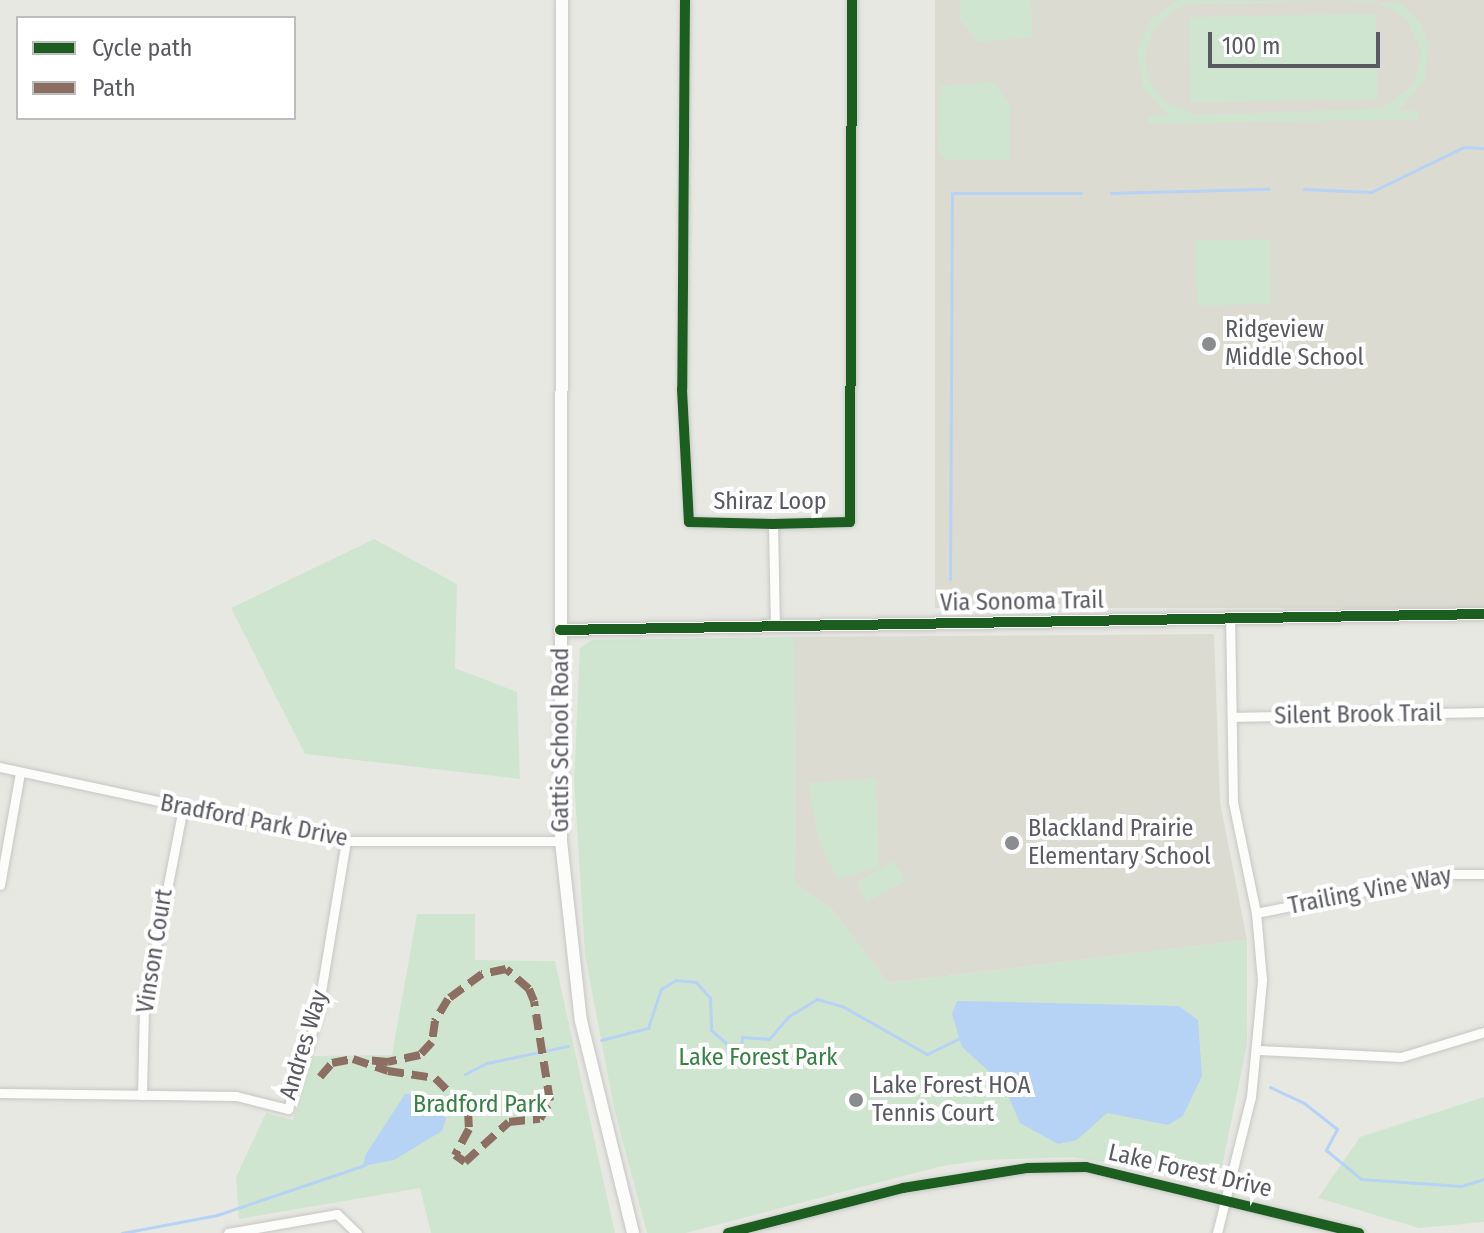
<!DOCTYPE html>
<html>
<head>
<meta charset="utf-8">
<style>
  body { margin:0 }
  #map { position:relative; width:1484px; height:1233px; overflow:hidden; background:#e8e8e3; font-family:"Fira Sans Condensed",sans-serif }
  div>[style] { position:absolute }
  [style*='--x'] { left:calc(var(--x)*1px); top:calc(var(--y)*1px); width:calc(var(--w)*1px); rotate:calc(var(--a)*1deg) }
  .education>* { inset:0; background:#dcdbd2; transform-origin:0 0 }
  .green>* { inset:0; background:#d0e5d0; transform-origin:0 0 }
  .water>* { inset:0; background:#b6d2f4 }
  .stream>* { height:3px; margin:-1.5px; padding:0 1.5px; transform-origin:1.5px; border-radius:1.5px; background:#b6d2f4 }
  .roads { filter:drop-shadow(0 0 2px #c6c6c5) drop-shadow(0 0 2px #c6c6c5) }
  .street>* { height:9px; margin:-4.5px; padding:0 4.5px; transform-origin:4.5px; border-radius:4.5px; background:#fcfcfb }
  .secondary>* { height:12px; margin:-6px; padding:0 6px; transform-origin:6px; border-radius:6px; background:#fcfcfb }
  .quiet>* { height:8px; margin-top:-4px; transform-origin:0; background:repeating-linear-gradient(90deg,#8d6e63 0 16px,transparent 0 24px) }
  .cycleway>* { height:10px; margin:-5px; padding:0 5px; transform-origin:5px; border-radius:5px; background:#1b5e20 }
  .dots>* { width:22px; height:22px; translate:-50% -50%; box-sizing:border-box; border:4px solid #fff; border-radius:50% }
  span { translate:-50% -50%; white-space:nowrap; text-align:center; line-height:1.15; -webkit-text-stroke:8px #fff; paint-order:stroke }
  .poi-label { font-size:24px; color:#595b61 }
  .left { translate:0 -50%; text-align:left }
  .street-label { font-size:24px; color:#595b61 }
  .park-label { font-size:24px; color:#378143 }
  .legend { position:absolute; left:16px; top:16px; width:280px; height:104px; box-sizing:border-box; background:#fff; border:2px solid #bdbdc0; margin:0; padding:10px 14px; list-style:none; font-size:24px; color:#595b61 }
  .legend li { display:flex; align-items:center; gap:16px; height:40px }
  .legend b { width:40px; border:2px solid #bdbdc0 }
  .scale { position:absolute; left:1208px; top:32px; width:172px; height:36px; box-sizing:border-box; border:4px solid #595b61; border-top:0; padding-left:10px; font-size:24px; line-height:28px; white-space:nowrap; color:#595b61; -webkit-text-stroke:6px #fff; paint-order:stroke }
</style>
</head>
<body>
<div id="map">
  <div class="education">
    <i style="left:935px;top:0;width:549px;height:608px"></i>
    <i style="clip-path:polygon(1214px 634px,1220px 802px,1247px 940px,888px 983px,831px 908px,795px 884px,794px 637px)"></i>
  </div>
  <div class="green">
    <i style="clip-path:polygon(960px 0,1031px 0,1032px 37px,977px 42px,960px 19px)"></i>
    <i style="clip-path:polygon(evenodd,1179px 0,1401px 3px,1420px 23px,1429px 45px,1424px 81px,1398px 111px,1418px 111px,1419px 119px,1149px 124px,1149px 116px,1169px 115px,1143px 88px,1137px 50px,1151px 19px,1179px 0,1374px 1px,1406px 18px,1422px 52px,1414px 85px,1382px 109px,1196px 115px,1164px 102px,1148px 80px,1145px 56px,1152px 32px,1172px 11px,1189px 4px,1374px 1px)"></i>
    <i style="left:1376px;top:14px;width:85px;height:187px;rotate:89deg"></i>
    <i style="clip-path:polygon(993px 82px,1010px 105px,1010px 160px,946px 160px,939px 153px,940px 86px)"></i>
    <i style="left:1270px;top:239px;width:65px;height:74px;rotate:89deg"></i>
    <i style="clip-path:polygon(374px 539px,457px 584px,455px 668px,517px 692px,520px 779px,305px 754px,231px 608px)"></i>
    <i style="clip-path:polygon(794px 637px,795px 884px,831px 908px,889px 983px,1247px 940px,1247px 1044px,1220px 1177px,1208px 1181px,1074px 1157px,985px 1160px,942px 1166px,686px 1233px,647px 1233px,614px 1108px,585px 955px,574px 779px,580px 648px,592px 640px)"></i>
    <i style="clip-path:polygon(876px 778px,879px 867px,837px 879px,819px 841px,808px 783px)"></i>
    <i style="left:894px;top:861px;width:23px;height:44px;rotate:61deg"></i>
    <i style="clip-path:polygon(417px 914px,475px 914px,475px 960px,555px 961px,615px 1233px,431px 1233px,420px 1188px,239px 1219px,236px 1177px,266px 1113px,293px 1120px,313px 1056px,392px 1055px)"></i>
    <i style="clip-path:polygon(1484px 1097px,1484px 1222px,1419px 1228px,1318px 1198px,1360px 1137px)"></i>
  </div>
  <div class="water">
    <i style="clip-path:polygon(957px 1001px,1179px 1006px,1198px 1020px,1202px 1076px,1183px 1116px,1168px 1125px,1107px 1113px,1077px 1140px,1058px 1144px,1020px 1123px,1003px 1084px,962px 1047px,952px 1014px)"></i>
    <i style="clip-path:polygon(405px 1094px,426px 1095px,421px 1097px,425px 1103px,431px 1098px,441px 1102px,447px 1116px,442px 1131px,394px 1160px,363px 1166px,366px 1154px)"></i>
  </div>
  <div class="stream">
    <i style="--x:1304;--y:189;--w:67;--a:2.6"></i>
    <i style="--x:1371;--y:192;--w:103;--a:-25.8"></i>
    <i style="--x:1464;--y:147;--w:20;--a:3"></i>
    <i style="--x:1111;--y:193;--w:158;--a:-1.5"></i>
    <i style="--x:950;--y:579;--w:386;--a:-89.7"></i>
    <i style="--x:952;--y:193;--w:129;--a:0"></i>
    <i style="--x:601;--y:1040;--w:49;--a:-14.3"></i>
    <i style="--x:648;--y:1028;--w:41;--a:-71.6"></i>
    <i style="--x:661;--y:989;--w:17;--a:-31"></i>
    <i style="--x:676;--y:980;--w:20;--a:6"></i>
    <i style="--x:696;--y:982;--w:21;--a:49"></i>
    <i style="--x:710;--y:998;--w:32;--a:88"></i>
    <i style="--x:711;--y:1030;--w:30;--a:41"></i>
    <i style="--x:734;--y:1050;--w:7;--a:-8"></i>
    <i style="--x:741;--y:1049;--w:12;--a:-85"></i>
    <i style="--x:742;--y:1037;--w:27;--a:4"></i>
    <i style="--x:769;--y:1039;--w:30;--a:-49"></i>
    <i style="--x:789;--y:1016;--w:33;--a:-31"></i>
    <i style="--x:817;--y:999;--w:26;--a:16"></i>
    <i style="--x:842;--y:1006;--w:98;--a:29.5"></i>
    <i style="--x:927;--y:1054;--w:37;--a:-26"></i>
    <i style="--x:465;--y:1074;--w:25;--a:-27"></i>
    <i style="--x:487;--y:1063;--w:83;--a:-11.9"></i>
    <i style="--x:1270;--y:1087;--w:38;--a:25"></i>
    <i style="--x:1304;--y:1103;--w:42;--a:38.2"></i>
    <i style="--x:1337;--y:1129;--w:24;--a:118"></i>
    <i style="--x:1326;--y:1150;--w:45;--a:39.6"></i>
    <i style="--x:1361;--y:1179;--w:100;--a:4"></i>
    <i style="--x:1461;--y:1186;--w:24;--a:-17"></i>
    <i style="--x:122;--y:1233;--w:97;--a:-10.7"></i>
    <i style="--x:217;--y:1215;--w:156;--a:-18.7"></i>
  </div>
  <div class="roads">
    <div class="street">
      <i style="--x:685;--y:0;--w:389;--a:90.4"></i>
      <i style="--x:682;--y:389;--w:133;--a:87"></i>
      <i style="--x:689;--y:522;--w:84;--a:1.4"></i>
      <i style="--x:773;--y:524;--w:77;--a:-1.5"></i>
      <i style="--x:850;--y:522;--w:522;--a:-89.78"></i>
      <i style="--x:773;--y:524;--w:102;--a:88.9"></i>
      <i style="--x:1232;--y:717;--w:252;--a:-1.1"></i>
      <i style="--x:0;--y:767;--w:354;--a:12.1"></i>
      <i style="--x:346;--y:841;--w:215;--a:0"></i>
      <i style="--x:0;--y:885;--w:114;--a:-79.9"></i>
      <i style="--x:1256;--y:913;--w:200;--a:-11.3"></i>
      <i style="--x:1452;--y:874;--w:32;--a:0"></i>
      <i style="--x:1259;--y:1050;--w:142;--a:2.8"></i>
      <i style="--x:1401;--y:1057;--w:87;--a:-16.8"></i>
      <i style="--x:0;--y:1093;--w:236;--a:0.7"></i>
      <i style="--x:236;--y:1096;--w:54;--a:14"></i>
      <i style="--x:288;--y:1109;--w:97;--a:-72.7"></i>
      <i style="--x:317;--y:1016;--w:177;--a:-80.6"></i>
      <i style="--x:142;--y:1095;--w:87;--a:-88.7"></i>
      <i style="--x:144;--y:1008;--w:204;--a:-79"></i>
      <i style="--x:228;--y:1233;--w:111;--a:-9.9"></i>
      <i style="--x:337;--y:1214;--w:28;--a:44"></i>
      <i style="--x:728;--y:1233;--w:181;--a:-14.4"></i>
      <i style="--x:903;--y:1188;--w:127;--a:-9.1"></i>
      <i style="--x:1028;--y:1168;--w:58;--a:-1"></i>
      <i style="--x:1086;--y:1167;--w:281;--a:13.6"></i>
      <i style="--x:1217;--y:1233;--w:140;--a:-76"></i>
      <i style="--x:1251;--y:1097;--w:118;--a:-84.6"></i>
      <i style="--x:1262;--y:980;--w:67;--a:-95.1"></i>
      <i style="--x:1256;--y:913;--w:113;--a:-101.7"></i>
      <i style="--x:1233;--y:802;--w:184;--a:-90.9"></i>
    </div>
    <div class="secondary">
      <i style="--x:562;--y:0;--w:841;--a:90.07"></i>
      <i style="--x:561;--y:841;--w:181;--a:83.7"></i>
      <i style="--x:581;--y:1021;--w:218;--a:76.2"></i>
      <i style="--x:560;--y:630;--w:924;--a:-0.99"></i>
    </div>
  </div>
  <div class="quiet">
    <i style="--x:320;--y:1077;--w:18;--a:-49"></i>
    <i style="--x:332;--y:1063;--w:21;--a:-11"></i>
    <i style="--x:353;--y:1059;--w:37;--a:19"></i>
    <i style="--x:388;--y:1071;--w:48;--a:8.5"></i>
    <i style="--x:435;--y:1078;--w:47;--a:45"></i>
    <i style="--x:468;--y:1111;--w:18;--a:87"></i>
    <i style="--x:469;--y:1129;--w:30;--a:118"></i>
    <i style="--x:455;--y:1155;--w:12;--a:35"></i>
    <i style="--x:465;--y:1162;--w:59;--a:-42.3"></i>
    <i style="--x:509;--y:1122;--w:31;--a:-6"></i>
    <i style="--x:540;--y:1119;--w:21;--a:-61"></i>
    <i style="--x:550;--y:1101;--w:101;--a:-99.1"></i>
    <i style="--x:534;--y:1001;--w:13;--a:-113"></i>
    <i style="--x:529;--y:989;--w:30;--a:-139"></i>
    <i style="--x:506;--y:969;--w:25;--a:168"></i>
    <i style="--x:482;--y:974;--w:42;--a:143.7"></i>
    <i style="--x:448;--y:999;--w:26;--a:121"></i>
    <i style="--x:435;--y:1021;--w:21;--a:98"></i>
    <i style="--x:432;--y:1042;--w:18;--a:133"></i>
    <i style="--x:420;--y:1055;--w:33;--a:168"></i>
    <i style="--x:388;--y:1062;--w:22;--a:-175"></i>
  </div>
  <div class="cycleway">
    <i style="--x:685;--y:0;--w:389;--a:90.4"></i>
    <i style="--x:682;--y:389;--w:133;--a:87"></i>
    <i style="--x:689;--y:522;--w:84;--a:1.4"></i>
    <i style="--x:773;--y:524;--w:77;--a:-1.5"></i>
    <i style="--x:850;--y:522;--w:522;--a:-89.78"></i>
    <i style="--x:560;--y:630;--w:924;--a:-0.99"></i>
    <i style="--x:728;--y:1233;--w:181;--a:-14.4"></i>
    <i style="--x:903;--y:1188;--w:127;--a:-9.1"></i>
    <i style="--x:1028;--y:1168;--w:58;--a:-1"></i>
    <i style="--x:1086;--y:1167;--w:281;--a:13.6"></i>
  </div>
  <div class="dots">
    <i style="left:1209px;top:344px;background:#8b8c8e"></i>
    <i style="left:1012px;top:843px;background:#8b8c8e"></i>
    <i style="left:856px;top:1100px;background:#8b8c8e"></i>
  </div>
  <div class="poi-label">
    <span class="left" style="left:1225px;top:344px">Ridgeview<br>Middle School</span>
    <span class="left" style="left:1028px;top:843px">Blackland Prairie<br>Elementary School</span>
    <span class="left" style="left:872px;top:1100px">Lake Forest HOA<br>Tennis Court</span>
  </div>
  <div class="street-label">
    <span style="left:770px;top:502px">Shiraz Loop</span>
    <span style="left:1022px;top:602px;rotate:-1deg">Via Sonoma Trail</span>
    <span style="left:1358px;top:715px;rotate:-1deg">Silent Brook Trail</span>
    <span style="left:561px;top:740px;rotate:-90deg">Gattis School Road</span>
    <span style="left:254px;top:821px;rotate:11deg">Bradford Park Drive</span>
    <span style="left:1370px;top:891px;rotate:-11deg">Trailing Vine Way</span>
    <span style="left:155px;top:951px;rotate:-81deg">Vinson Court</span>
    <span style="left:304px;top:1045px;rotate:-73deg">Andres Way</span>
    <span style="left:1190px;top:1171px;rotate:13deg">Lake Forest Drive</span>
  </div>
  <div class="park-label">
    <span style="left:758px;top:1058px">Lake Forest Park</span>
    <span style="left:480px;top:1105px">Bradford Park</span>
  </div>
  <ul class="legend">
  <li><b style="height:10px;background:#1b5e20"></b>Cycle path</li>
  <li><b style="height:10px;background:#8d6e63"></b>Path</li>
  </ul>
  <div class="scale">100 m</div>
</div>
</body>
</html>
